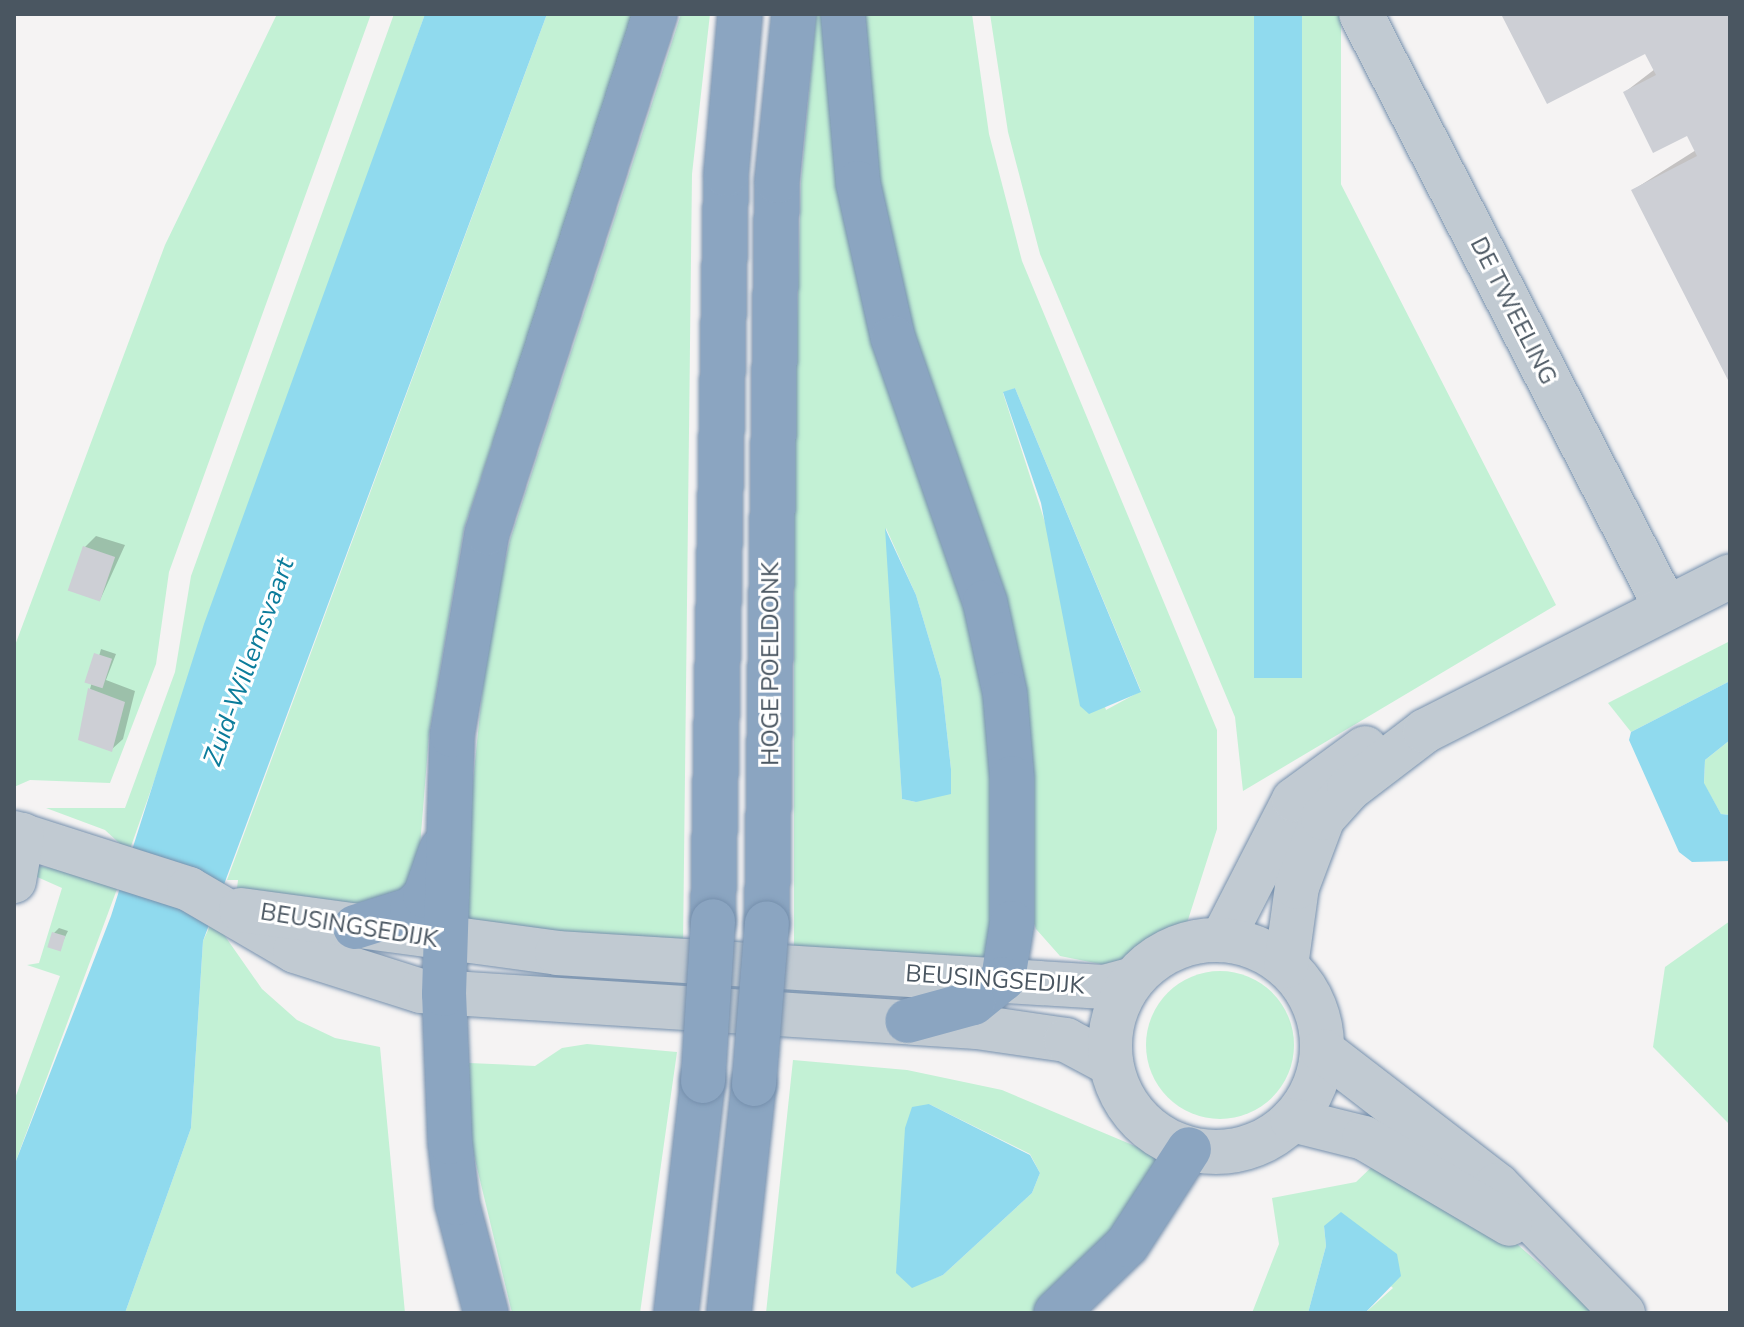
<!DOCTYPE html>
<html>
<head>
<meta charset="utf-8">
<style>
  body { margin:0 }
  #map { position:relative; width:1744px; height:1327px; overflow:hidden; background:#f5f3f3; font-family:"Nunito Sans",sans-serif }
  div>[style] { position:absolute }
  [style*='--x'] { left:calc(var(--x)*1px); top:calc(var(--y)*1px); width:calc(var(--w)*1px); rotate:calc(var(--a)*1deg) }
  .green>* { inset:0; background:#c3f1d5; transform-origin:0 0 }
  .round { border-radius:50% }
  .water>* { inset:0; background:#90daee; transform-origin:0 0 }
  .shadow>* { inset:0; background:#0003 }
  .building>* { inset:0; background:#cdcfd5; transform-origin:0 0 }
  .roads { filter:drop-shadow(0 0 2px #7690ad) drop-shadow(0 0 2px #7690ad) }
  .minor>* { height:44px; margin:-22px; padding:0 22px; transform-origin:22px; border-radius:22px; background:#c1cad2 }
  .minor>.ring { margin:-22px; padding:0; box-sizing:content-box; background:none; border:44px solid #c1cad2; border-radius:50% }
  .highway>* { height:44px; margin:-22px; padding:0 22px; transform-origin:22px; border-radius:22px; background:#8ba5c1 }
  .bridges { filter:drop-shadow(0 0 2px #7690ad) drop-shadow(0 0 2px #7690ad) }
  .highway-bridge>* { height:44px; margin:-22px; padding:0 22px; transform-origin:22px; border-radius:22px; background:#8ba5c1 }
  span { translate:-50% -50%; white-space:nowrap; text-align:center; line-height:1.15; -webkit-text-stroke:6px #fff; paint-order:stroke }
  .street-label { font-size:24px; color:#4a5661 }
  .water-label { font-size:26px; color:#0c7c9b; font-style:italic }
  .frame { position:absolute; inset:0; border:16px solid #4a5661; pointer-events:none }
</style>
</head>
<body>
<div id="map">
  <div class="green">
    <i style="clip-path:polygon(277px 14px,371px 14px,169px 572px,156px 664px,110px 783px,30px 780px,14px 787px,14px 648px,165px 245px)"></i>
    <i style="clip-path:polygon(394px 14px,425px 14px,129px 852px,105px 830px,46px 808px,125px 808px,175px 672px,191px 576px)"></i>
    <i style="clip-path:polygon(547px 14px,636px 14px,464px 529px,429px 735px,418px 871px,388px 907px,236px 897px,238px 880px,227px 880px)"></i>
    <i style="clip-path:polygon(681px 14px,710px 14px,692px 174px,683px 948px,458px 928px,488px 635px,510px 540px)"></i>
    <i style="clip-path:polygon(evenodd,816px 14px,831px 14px,993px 696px,990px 965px,794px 950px,794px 432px,801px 181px,816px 14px,886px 528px,916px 595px,941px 679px,951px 769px,916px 802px,902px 799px,886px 528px)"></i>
    <i style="clip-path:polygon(evenodd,856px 14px,972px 14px,989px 134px,1022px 261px,1217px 730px,1217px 829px,1187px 923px,1120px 968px,1060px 956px,1036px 929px,1025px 899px,1026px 776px,905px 335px,870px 182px,856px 14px,1015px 388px,1141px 691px,1106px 710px,1003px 393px,1015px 388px)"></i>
    <i style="clip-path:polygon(990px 14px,1254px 14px,1556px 605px,1243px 791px,1235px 717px,1040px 254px,1008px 132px)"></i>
    <i style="left:1302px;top:14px;width:39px;height:640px"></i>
    <i style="clip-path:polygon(1730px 641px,1730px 681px,1631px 732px,1608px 703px)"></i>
    <i style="clip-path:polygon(1730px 740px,1730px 815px,1721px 814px,1704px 784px,1705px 760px)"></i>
    <i style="clip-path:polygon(34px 865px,120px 881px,14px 1166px,14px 1101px,60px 976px,27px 965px,39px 963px,62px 888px,26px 872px)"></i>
    <i style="clip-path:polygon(213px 919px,262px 989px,297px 1020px,335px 1038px,380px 1047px,405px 1313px,125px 1313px,191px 1128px,203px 941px)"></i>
    <i style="clip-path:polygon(1730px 921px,1730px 1125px,1653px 1047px,1665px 967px)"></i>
    <i class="round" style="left:1146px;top:971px;width:148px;height:148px"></i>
    <i style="clip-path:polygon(587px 1044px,677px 1052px,640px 1313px,512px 1313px,471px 1143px,469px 1063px,535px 1066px,562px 1048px)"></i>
    <i style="clip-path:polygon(evenodd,793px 1060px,907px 1070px,1002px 1090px,1173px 1162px,1048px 1313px,766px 1313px,793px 1060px,929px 1104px,1030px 1154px,1040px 1173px,1032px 1193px,943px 1275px,912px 1287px,929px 1104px)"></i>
    <i style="clip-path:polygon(1381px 1158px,1517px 1244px,1595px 1313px,1365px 1313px,1393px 1288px,1324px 1226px,1326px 1246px,1308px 1313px,1252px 1313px,1279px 1244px,1272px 1198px,1356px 1182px)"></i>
  </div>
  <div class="water">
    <i style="clip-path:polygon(425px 14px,547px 14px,203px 941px,191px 1128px,125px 1313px,14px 1313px,14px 1166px,111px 916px,204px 624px)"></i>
    <i style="left:1254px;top:14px;width:48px;height:664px"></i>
    <i style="clip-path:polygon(1015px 388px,1141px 692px,1089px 714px,1080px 706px,1041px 503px,1003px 392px)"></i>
    <i style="clip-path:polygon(885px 528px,916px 595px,941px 679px,951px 769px,951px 794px,916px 802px,902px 799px)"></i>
    <i style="clip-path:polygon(1730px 681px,1730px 740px,1705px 760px,1704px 783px,1721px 814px,1730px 815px,1730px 861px,1692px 862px,1679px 852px,1629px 740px,1631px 732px)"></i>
    <i style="clip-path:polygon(929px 1104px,1030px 1155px,1040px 1173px,1032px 1193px,943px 1275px,912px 1288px,896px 1273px,905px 1128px,912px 1107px)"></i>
    <i style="clip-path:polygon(1341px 1212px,1397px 1254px,1401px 1276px,1365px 1313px,1308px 1313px,1326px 1246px,1324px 1226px)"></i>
  </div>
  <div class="shadow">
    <i style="clip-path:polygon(1503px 14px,1730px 14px,1730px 379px,1633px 190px,1696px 150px,1688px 133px,1625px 92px,1655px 69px,1646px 51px)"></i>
    <i style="clip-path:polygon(96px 536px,125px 545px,100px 600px,85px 547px)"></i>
    <i style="clip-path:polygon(101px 649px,116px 654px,106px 680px,135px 691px,123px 739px,111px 750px,90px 689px)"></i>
    <i style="clip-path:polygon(59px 928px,68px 931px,59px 949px,54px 933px)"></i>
  </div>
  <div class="building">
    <i style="clip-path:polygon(1501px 14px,1730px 14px,1730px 384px,1631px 190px,1697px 156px,1687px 136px,1653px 153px,1623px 92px,1656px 75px,1645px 54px,1547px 104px)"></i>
    <i style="left:83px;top:546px;width:34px;height:47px;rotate:19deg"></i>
    <i style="left:94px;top:653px;width:19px;height:31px;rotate:18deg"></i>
    <i style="clip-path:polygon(88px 688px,125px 702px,112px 752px,78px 740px)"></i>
    <i style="left:52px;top:932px;width:14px;height:16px;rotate:17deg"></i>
  </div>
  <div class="roads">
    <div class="minor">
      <i style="--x:1361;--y:14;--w:668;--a:62.82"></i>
      <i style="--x:14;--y:833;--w:184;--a:17.7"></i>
      <i style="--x:189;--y:889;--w:123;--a:30.3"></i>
      <i style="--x:295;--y:951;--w:132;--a:17.6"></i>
      <i style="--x:421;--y:991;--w:557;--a:3.7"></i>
      <i style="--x:977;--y:1027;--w:90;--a:8.3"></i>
      <i style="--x:1066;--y:1040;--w:51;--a:28.1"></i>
      <i style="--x:14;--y:881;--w:47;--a:-80.1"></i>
      <i style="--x:241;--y:910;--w:319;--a:7.7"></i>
      <i style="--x:557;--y:953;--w:548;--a:3.56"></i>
      <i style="--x:1104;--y:987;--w:30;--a:-15"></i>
      <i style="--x:1222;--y:940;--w:157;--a:-62.8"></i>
      <i style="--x:1294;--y:800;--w:88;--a:-36.2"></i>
      <i class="ring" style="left:1110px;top:940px;width:168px;height:168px"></i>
      <i style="--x:1286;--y:966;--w:80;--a:-82.1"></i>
      <i style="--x:1297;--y:887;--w:74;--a:-69.4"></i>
      <i style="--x:1323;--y:818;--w:39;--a:-48"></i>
      <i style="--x:1349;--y:789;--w:96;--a:-37.3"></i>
      <i style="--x:1425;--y:731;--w:342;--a:-26.9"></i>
      <i style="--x:1323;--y:1051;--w:220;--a:37.6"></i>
      <i style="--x:1497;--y:1185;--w:180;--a:45.5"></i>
      <i style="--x:1292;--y:1120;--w:74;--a:14"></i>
      <i style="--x:1364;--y:1138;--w:169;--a:30.5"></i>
    </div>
    <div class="highway">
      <i style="--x:843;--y:14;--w:170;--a:84.9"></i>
      <i style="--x:858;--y:183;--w:159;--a:77.3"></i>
      <i style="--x:893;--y:338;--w:280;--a:70.8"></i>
      <i style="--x:985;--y:602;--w:94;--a:77.7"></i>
      <i style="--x:1005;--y:694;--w:84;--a:85.2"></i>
      <i style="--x:1012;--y:778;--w:145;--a:90"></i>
      <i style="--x:1012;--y:923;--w:57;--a:99.1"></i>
      <i style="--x:1003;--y:979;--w:38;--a:141"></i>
      <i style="--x:973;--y:1003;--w:68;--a:164.7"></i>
      <i style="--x:713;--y:921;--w:747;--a:-89"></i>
      <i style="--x:726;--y:174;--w:161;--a:-85"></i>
      <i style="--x:767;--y:924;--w:743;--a:-89.23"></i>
      <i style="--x:777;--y:181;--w:168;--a:-84.2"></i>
      <i style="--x:355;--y:927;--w:60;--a:-17.5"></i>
      <i style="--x:412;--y:909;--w:18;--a:-45"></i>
      <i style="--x:425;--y:896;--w:49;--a:-70.8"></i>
      <i style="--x:486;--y:1313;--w:114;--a:-104.8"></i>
      <i style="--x:457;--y:1203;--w:61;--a:-96.5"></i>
      <i style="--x:450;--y:1142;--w:148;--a:-92.3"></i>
      <i style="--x:444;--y:994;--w:259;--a:-88.2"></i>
      <i style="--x:452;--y:735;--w:205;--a:-80.2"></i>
      <i style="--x:487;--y:533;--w:546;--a:-72.06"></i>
      <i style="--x:676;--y:1313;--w:234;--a:-83.4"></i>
      <i style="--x:729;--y:1313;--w:230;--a:-83.8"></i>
      <i style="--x:1056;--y:1313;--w:98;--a:-43.8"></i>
      <i style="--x:1127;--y:1245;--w:114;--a:-57.1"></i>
    </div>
  </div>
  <div class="bridges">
    <div class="highway-bridge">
      <i style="--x:703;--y:1081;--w:160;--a:-86.4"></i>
      <i style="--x:754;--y:1084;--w:161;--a:-85.4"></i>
    </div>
  </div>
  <div class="street-label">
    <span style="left:1513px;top:311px;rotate:63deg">DE TWEELING</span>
    <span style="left:771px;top:664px;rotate:-90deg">HOGE POELDONK</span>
    <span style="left:349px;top:926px;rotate:9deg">BEUSINGSEDIJK</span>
    <span style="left:995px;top:980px;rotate:4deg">BEUSINGSEDIJK</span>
  </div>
  <div class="water-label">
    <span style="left:249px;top:662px;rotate:-70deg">Zuid-Willemsvaart</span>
  </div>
  <div class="frame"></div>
</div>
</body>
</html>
